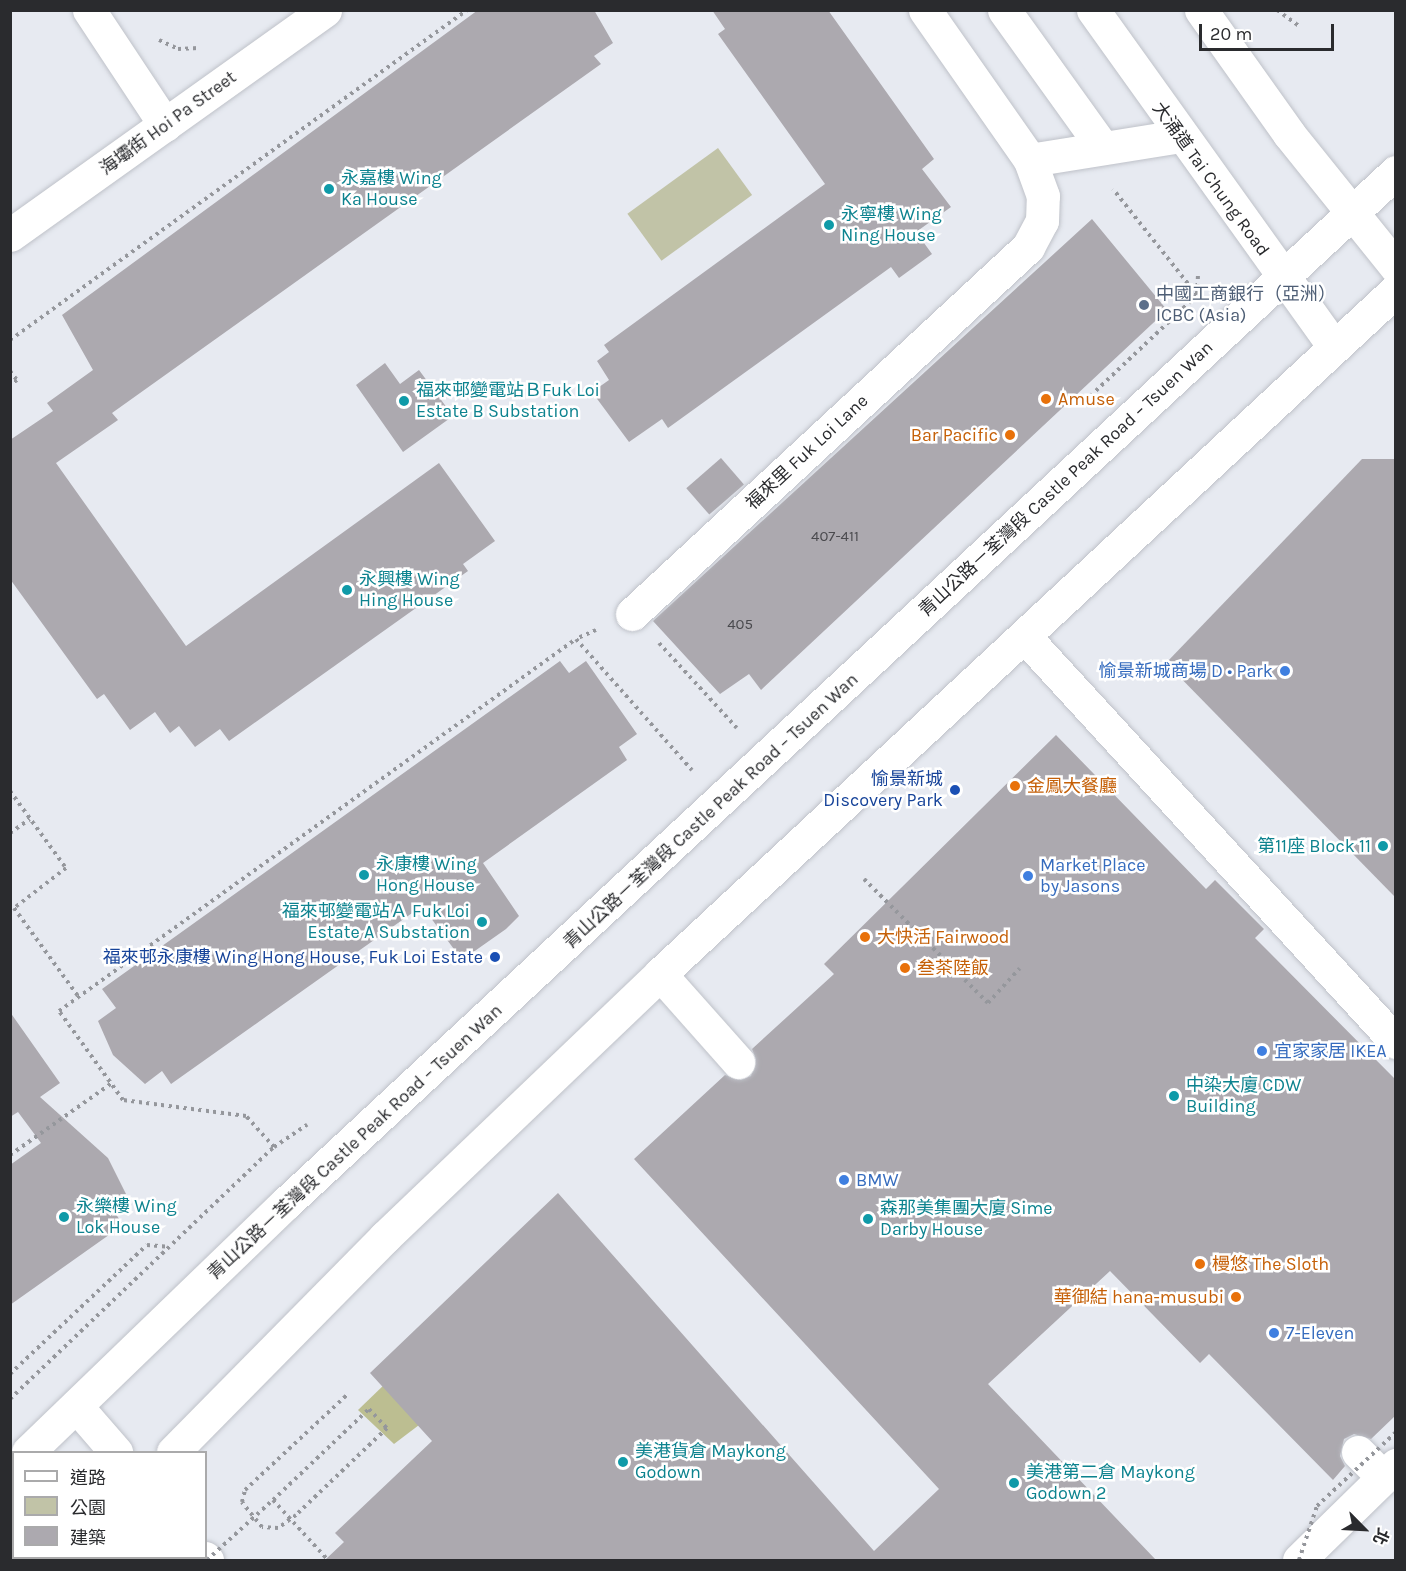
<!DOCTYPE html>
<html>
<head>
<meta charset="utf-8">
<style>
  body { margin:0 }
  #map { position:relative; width:1406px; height:1571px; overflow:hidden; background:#e7eaf1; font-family:Karla,"Noto Sans TC",sans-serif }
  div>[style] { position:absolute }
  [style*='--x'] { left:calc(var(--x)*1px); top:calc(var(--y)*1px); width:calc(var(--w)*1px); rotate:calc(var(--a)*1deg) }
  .green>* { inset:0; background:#c1c3a7; transform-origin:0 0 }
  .forest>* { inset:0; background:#bcbe91 }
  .pier>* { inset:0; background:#e7eaf1 }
  .building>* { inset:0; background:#aca9af; transform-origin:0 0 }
  .path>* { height:4px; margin-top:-2px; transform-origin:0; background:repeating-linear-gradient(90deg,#95979c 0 3px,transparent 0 7.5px) }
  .roads { filter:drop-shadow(0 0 2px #bfc2c9) drop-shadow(0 0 2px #bfc2c9) }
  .minor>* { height:33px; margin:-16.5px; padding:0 16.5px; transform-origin:16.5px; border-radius:16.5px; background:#fff }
  .major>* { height:33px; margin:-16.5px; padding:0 16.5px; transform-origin:16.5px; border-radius:16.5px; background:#fff }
  .path-bridge>* { height:4px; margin-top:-2px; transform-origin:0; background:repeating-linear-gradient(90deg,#95979c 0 3px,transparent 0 7.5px) }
  .dots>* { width:16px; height:16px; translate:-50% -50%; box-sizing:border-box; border:3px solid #fff; border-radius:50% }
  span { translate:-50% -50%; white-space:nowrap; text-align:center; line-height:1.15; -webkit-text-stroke:5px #fff; paint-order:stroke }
  .number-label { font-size:15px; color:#4a4a4e }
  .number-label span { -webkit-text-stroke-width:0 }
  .street-label { font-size:18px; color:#2a2b2e }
  .culture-label { font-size:18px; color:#0d838f }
  .left { translate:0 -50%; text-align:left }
  .right { translate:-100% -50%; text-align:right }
  .service-label { font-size:18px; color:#4e5e75 }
  .food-label { font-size:18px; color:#c56008 }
  .shop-label { font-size:18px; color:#366cbe }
  .transit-label { font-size:18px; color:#164399 }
  .frame { position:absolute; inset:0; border:12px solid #2a2b2e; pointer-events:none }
  .legend { position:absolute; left:12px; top:1451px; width:195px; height:108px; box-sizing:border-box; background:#fff; border:2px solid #aaaaab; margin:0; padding:8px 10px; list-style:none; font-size:18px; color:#2a2b2e }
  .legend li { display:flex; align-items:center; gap:12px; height:30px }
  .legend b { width:30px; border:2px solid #aaaaab }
  .north { position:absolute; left:1334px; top:1499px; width:60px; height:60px; -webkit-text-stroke:4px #fff; paint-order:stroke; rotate:114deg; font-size:16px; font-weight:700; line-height:24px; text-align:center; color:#2a2b2e }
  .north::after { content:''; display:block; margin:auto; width:21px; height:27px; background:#2a2b2e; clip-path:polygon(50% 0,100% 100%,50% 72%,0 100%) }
  .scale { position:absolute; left:1199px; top:24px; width:135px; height:27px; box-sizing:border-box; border:3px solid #2a2b2e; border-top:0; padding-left:8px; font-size:18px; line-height:21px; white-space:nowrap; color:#2a2b2e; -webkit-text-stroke:4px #fff; paint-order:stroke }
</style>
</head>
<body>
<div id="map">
  <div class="green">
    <i style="left:718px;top:148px;width:58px;height:112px;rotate:54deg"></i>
  </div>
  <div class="forest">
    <i style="clip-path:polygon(416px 1354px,490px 1371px,394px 1444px,358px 1410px)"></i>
  </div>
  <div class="pier">
    <i style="clip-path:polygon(1039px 11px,1216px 11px,1101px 90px)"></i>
  </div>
  <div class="building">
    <i style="clip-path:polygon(478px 10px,594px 10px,613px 43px,594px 56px,601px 64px,112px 413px,118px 420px,56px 463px,186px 646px,439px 463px,495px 541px,463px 564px,468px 571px,229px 741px,220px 729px,195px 747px,179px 726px,170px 733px,155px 712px,130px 730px,104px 694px,97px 699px,10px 579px,10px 440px,53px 411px,47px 403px,93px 370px,62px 315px)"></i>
    <i style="clip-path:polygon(712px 10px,828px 10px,934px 159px,922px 169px,951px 207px,916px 232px,932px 254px,899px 278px,891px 267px,668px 428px,662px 419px,629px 442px,592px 392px,609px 380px,597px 361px,609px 352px,604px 345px,825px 184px,718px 34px,725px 29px)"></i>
    <i style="clip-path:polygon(1092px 219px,1167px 310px,761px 690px,749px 674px,720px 694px,653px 621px)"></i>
    <i style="clip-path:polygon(385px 363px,400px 384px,419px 370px,453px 416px,403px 452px,356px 385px)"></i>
    <i style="left:721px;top:458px;width:35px;height:46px;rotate:49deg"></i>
    <i style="clip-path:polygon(1362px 459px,1395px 459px,1395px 897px,1166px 663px)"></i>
    <i style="clip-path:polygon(560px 661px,569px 673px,586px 661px,637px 734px,619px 747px,627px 760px,483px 863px,519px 916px,506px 929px,462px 960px,422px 906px,171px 1084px,162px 1071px,145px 1084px,113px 1055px,98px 1021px,116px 1008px,102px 989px)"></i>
    <i style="clip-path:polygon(1056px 735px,1206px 889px,1215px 880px,1264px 929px,1255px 938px,1395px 1079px,1395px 1416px,1371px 1439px,1354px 1434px,1344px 1439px,1340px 1456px,1345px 1466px,1333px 1480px,1209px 1354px,1200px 1363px,1110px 1271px,988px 1384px,1156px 1560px,325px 1560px,344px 1542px,335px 1533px,432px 1441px,370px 1373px,558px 1193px,874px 1551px,939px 1489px,634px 1159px,725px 1075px,741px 1080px,751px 1076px,756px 1059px,752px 1049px,834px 974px,824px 964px)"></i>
    <i style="clip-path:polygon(10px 1012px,60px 1083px,40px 1097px,108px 1158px,127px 1196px,112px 1208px,123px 1225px,10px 1305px,10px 1165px,41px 1143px,18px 1112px,10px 1117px)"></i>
  </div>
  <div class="path">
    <i style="--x:1277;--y:10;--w:27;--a:36"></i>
    <i style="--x:159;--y:40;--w:21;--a:25"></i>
    <i style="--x:178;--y:49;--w:21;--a:-3"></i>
    <i style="--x:1197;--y:294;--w:20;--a:-87"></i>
    <i style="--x:10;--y:340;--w:564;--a:-35.83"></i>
    <i style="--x:10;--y:371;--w:11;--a:52"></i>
    <i style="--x:17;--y:380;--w:9;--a:144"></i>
    <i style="--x:1085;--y:401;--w:154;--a:-43.4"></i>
    <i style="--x:1197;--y:295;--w:135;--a:-128.4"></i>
    <i style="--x:596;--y:630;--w:22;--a:156"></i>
    <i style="--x:576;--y:639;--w:175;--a:48.5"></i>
    <i style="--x:659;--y:643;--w:115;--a:47.5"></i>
    <i style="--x:10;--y:791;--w:95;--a:54"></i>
    <i style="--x:66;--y:868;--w:66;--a:142.4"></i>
    <i style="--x:14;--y:908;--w:109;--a:54"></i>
    <i style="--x:10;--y:833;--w:24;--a:-35"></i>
    <i style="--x:864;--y:879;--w:175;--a:45"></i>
    <i style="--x:988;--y:1003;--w:47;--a:-47.6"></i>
    <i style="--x:274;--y:1147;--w:42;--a:-132.1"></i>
    <i style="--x:246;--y:1116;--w:124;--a:-172.6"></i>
    <i style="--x:123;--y:1100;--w:110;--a:-125.7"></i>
    <i style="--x:59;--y:1011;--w:637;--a:-35.74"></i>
    <i style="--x:10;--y:1155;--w:125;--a:-35.2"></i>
    <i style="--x:10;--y:1374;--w:188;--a:-43.3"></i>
    <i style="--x:147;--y:1245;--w:21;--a:5"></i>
    <i style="--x:10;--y:1399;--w:365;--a:-43.7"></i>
    <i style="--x:274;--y:1147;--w:40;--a:-34"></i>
    <i style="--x:273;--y:1500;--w:132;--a:-43.5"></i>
    <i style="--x:369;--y:1409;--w:26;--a:47"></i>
    <i style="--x:387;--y:1428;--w:126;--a:136.3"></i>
    <i style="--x:296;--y:1515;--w:22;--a:144"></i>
    <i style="--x:278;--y:1528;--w:16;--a:-176"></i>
    <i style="--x:262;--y:1527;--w:32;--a:-129"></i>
    <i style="--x:242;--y:1502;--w:12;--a:-76"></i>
    <i style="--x:245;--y:1490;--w:142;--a:-43"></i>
    <i style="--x:10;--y:1544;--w:6;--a:45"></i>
  </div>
  <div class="roads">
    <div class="minor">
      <i style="--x:89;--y:10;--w:138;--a:56.5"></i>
      <i style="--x:1004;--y:10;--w:170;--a:54.3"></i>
      <i style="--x:10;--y:235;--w:387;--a:-35.5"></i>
      <i style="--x:632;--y:614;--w:540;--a:-42.82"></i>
      <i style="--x:1028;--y:247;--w:30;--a:-62"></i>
      <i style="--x:1042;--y:221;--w:25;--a:-88"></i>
      <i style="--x:1043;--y:196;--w:38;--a:-110"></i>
      <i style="--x:1030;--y:160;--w:183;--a:-125"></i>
      <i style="--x:1024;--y:636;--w:551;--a:47.5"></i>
      <i style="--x:660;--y:974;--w:118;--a:48.4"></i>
      <i style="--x:77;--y:1407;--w:60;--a:49.1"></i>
      <i style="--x:1358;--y:1452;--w:35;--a:45"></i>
      <i style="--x:104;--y:1558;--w:4;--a:34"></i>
      <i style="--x:205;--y:1558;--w:3;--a:45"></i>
      <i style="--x:1299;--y:1560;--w:136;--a:-44.4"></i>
    </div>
    <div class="major">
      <i style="--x:1093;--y:10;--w:412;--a:54.4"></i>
      <i style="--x:1201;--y:10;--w:152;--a:54.6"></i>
      <i style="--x:1289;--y:134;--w:171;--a:51.2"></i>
      <i style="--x:1030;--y:160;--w:152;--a:-9.1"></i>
      <i style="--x:28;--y:1452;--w:359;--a:-44"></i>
      <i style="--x:286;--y:1203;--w:1515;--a:-42.89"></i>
      <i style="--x:173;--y:1452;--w:302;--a:-45.4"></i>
      <i style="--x:385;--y:1237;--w:381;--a:-43.7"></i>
      <i style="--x:660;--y:974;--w:1005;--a:-42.9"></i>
      <i style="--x:55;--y:1560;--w:4;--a:-27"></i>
    </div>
  </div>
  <div class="path-bridge">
    <i style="--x:207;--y:1560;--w:89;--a:-42.3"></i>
    <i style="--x:273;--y:1500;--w:80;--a:47.5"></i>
    <i style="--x:1299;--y:1560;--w:57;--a:-71.6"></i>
    <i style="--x:1317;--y:1506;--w:108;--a:-43.1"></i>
  </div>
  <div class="dots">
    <i style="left:329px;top:189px;background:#0f9aa8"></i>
    <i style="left:829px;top:225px;background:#0f9aa8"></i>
    <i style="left:1144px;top:305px;background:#5c6f8a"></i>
    <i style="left:1046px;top:399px;background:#e8710a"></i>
    <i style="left:404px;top:401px;background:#0f9aa8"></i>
    <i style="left:1010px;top:435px;background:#e8710a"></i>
    <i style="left:347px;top:590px;background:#0f9aa8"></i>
    <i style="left:1285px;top:671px;background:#3f7fe0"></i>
    <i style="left:1015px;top:786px;background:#e8710a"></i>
    <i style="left:955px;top:790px;background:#1a4fb4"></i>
    <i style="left:1383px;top:846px;background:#0f9aa8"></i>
    <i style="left:364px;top:875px;background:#0f9aa8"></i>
    <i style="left:1028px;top:876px;background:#3f7fe0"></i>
    <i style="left:482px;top:922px;background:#0f9aa8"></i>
    <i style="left:865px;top:937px;background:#e8710a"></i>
    <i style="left:495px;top:957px;background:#1a4fb4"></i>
    <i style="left:905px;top:968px;background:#e8710a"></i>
    <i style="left:1262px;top:1051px;background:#3f7fe0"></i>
    <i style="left:1174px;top:1096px;background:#0f9aa8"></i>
    <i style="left:844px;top:1180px;background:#3f7fe0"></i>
    <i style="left:64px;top:1217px;background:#0f9aa8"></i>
    <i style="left:868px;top:1219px;background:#0f9aa8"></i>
    <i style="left:1200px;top:1264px;background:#e8710a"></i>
    <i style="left:1236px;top:1297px;background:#e8710a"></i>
    <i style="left:1274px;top:1333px;background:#3f7fe0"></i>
    <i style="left:623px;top:1462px;background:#0f9aa8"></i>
    <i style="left:1014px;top:1483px;background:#0f9aa8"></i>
  </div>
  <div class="number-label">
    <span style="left:835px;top:537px">407-411</span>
    <span style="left:740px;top:625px">405</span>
  </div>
  <div class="street-label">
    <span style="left:168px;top:123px;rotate:-36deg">海壩街 Hoi Pa Street</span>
    <span style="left:1211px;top:179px;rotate:54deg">大涌道 Tai Chung Road</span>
    <span style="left:807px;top:452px;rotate:-43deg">福來里 Fuk Loi Lane</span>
    <span style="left:1066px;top:479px;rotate:-43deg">青山公路－荃灣段 Castle Peak Road – Tsuen Wan</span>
    <span style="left:711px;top:811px;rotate:-43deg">青山公路－荃灣段 Castle Peak Road – Tsuen Wan</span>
    <span style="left:355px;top:1142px;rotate:-43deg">青山公路－荃灣段 Castle Peak Road – Tsuen Wan</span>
  </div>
  <div class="culture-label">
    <span class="left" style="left:341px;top:189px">永嘉樓 Wing<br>Ka House</span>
    <span class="left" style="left:841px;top:225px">永寧樓 Wing<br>Ning House</span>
    <span class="left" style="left:416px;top:401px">福來邨變電站ＢFuk Loi<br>Estate B Substation</span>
    <span class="left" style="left:359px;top:590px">永興樓 Wing<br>Hing House</span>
    <span class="right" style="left:1371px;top:846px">第11座 Block 11</span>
    <span class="left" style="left:376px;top:875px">永康樓 Wing<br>Hong House</span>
    <span class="right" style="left:470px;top:922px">福來邨變電站Ａ Fuk Loi<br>Estate A Substation</span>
    <span class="left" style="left:1186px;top:1096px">中染大廈 CDW<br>Building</span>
    <span class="left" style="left:76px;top:1217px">永樂樓 Wing<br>Lok House</span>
    <span class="left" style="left:880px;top:1219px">森那美集團大廈 Sime<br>Darby House</span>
    <span class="left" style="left:635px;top:1462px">美港貨倉 Maykong<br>Godown</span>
    <span class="left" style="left:1026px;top:1483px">美港第二倉 Maykong<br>Godown 2</span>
  </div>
  <div class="service-label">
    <span class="left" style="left:1156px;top:305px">中國工商銀行（亞洲）<br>ICBC (Asia)</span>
  </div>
  <div class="food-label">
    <span class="left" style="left:1058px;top:399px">Amuse</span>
    <span class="right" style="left:998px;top:435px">Bar Pacific</span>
    <span class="left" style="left:1027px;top:786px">金鳳大餐廳</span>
    <span class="left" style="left:877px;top:937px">大快活 Fairwood</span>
    <span class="left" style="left:917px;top:968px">叁茶陸飯</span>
    <span class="left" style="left:1212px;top:1264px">槾悠 The Sloth</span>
    <span class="right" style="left:1224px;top:1297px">華御結 hana-musubi</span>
  </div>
  <div class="shop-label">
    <span class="right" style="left:1273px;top:671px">愉景新城商場 D • Park</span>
    <span class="left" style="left:1040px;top:876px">Market Place<br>by Jasons</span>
    <span class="left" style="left:1274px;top:1051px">宜家家居 IKEA</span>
    <span class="left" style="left:856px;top:1180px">BMW</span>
    <span class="left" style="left:1286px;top:1333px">7-Eleven</span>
  </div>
  <div class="transit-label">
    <span class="right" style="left:943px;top:790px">愉景新城<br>Discovery Park</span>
    <span class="right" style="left:483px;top:957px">福來邨永康樓 Wing Hong House, Fuk Loi Estate</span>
  </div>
  <div class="frame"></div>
  <ul class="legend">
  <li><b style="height:8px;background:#fff"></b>道路</li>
  <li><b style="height:16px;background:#c1c3a7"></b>公園</li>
  <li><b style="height:16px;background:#aca9af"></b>建築</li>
  </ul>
  <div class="north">北</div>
  <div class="scale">20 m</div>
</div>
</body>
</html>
